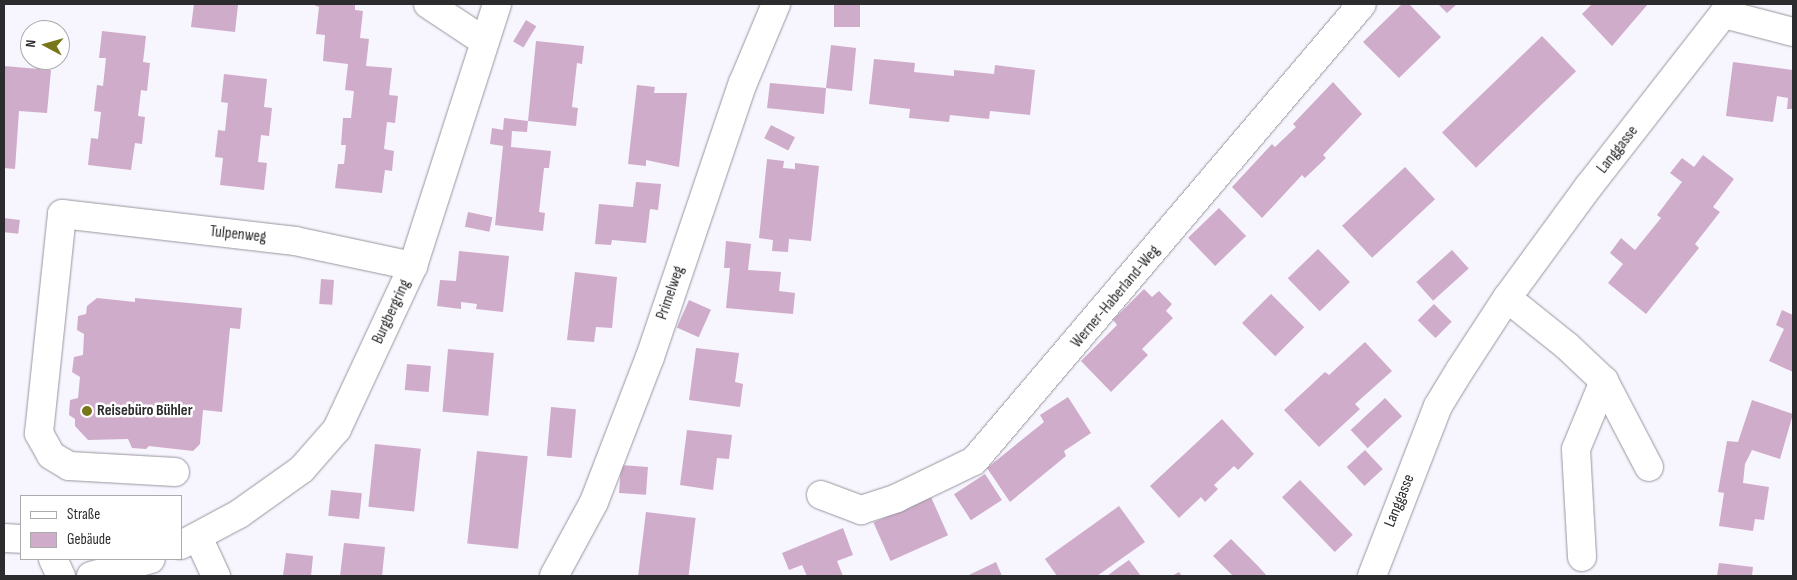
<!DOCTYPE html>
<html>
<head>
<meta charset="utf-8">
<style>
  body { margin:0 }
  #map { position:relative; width:1797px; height:580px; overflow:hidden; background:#f7f5fe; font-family:"Sofia Sans Condensed",sans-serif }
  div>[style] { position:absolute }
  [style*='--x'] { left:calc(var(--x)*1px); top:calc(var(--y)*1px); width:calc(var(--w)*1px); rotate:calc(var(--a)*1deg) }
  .building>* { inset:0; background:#d0accb; transform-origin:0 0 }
  .roads { filter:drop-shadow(0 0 1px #98969e) drop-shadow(0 0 1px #98969e) }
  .minor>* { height:28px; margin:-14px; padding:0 14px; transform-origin:14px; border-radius:14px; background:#fff }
  .dots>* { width:14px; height:14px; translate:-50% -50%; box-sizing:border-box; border:2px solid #fff; border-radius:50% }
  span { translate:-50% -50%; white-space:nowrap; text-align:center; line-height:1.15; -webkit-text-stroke:5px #fff; paint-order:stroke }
  .street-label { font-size:16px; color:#2c2c2f }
  .poi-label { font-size:16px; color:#2c2c2f; font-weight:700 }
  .left { translate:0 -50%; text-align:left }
  .frame { position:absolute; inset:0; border:5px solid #2c2c2f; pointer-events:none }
  .legend { position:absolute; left:20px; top:495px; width:162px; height:65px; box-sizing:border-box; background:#fff; border:1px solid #ababac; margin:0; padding:6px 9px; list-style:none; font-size:15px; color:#2c2c2f }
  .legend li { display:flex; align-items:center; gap:10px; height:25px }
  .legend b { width:25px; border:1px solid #ababac }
  .north { position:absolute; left:20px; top:20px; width:50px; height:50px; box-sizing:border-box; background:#fff; border:1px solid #ababac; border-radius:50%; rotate:276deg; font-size:14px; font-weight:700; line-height:20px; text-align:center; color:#2c2c2f }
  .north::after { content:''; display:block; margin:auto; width:18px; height:22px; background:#78761b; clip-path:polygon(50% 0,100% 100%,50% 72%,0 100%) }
</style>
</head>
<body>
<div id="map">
  <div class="building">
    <i style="clip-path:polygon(194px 4px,245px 4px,238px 5px,235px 32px,191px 27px)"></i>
    <i style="clip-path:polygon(312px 4px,355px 4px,355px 10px,363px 11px,360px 38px,369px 39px,366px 66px,392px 68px,389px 95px,398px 96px,395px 123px,387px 122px,384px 149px,394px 151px,392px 171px,385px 170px,382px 193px,335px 188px,338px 164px,344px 164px,346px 145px,341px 145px,343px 118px,351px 118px,354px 91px,345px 90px,348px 64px,323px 61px,325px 35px,316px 34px,319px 7px)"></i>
    <i style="left:834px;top:4px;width:26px;height:23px"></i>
    <i style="clip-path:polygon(1402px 4px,1409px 4px,1441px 37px,1399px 78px,1363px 42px)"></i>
    <i style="clip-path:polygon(1438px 4px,1457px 4px,1447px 13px)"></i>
    <i style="clip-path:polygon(1592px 4px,1648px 4px,1612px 46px,1582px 14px)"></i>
    <i style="left:526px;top:20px;width:12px;height:25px;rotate:31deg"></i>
    <i style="clip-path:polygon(102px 31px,146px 36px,143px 62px,150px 63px,147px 91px,141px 90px,138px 116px,145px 117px,142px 144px,135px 143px,131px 170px,88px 165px,91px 138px,98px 139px,101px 112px,94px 111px,97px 85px,103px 86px,106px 58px,99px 58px)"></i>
    <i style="left:1542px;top:36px;width:49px;height:139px;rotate:46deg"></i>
    <i style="clip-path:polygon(536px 41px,584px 46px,582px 64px,577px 63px,572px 107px,578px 108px,576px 126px,528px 121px,527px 132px,512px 131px,511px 147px,551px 151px,549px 168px,544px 168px,539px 212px,545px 213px,543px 231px,495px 225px,503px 146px,490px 144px,492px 128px,503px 130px,504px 118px,528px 121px)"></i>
    <i style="clip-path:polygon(831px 45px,856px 48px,852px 91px,826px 88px,824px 114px,767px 108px,770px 83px,826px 88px)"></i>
    <i style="clip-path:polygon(874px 59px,915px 63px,914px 72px,954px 76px,954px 70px,994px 74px,995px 65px,1035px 70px,1030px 115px,990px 111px,989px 119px,950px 115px,949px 122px,909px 118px,910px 109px,869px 104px)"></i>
    <i style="clip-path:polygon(1733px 62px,1793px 70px,1793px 109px,1787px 109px,1788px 98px,1777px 96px,1773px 122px,1726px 116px)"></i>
    <i style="clip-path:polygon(4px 66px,51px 70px,47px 113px,19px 111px,15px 169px,4px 168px)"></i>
    <i style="clip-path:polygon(224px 74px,267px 79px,264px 107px,272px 108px,269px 136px,261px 135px,258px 162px,267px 163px,264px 190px,220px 185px,223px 158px,215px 157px,218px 130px,225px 131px,228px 103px,221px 102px)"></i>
    <i style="clip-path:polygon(1333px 82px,1362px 114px,1323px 155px,1326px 158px,1305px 178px,1302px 175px,1262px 218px,1232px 187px,1272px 144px,1275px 147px,1296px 127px,1293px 124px)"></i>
    <i style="clip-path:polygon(637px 85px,655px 87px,654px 93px,687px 93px,679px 167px,646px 160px,646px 166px,628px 164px)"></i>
    <i style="left:771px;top:125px;width:27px;height:15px;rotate:27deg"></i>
    <i style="clip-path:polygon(1703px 155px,1734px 179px,1713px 207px,1720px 212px,1695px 244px,1699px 248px,1646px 314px,1608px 283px,1623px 264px,1610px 253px,1621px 238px,1635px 250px,1661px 218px,1657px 215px,1682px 182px,1670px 173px,1682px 158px,1694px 167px)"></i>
    <i style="clip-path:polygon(767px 159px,784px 161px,783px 168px,795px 169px,795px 163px,819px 166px,811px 241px,789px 239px,788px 252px,772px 251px,773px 240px,759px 238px)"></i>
    <i style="left:1405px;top:167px;width:44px;height:86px;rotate:47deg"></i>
    <i style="clip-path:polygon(636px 182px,661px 184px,658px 210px,650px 209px,646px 243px,612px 240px,611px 245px,595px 244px,599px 204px,633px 207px)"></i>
    <i style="left:1219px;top:208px;width:39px;height:43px;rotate:46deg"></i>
    <i style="left:468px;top:212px;width:25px;height:15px;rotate:12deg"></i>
    <i style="left:4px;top:218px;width:16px;height:14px;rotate:7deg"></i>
    <i style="clip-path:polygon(726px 241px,751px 244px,748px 270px,781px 272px,779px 291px,795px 293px,793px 314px,726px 308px,730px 268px,724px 268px)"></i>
    <i style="left:1318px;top:249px;width:46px;height:42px;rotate:46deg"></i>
    <i style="left:1452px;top:250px;width:25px;height:48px;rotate:48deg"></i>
    <i style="clip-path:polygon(459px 251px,509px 256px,503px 312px,476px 309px,477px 304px,461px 302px,461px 309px,437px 306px,440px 280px,456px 281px)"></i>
    <i style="clip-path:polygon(575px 272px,617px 277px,612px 328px,596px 327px,594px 342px,567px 340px)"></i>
    <i style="left:321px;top:279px;width:13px;height:25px;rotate:4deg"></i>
    <i style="clip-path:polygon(1144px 289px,1152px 297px,1159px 291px,1172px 304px,1166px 311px,1173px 318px,1142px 349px,1148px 355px,1111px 392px,1081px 361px,1117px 325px,1113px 320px)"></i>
    <i style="left:1271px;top:294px;width:47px;height:41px;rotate:45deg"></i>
    <i style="clip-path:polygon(97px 298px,135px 302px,135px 298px,242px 308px,240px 329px,230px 328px,222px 412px,203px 410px,200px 444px,193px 451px,149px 446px,146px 449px,132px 448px,128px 439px,88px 440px,75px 426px,75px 419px,69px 415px,70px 400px,78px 398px,80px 377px,72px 372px,74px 357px,83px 355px,84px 334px,77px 330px,78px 316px,86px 314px,87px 306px)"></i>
    <i style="left:689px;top:300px;width:24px;height:30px;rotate:24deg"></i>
    <i style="left:1434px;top:304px;width:25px;height:23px;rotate:45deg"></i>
    <i style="clip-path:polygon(1782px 310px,1793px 315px,1793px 372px,1769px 361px,1784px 329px,1776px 325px)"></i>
    <i style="clip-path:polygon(1365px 342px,1392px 371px,1355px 404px,1360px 409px,1319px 447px,1284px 410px,1325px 372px,1329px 375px)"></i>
    <i style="clip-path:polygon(696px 348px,739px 353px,735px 382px,743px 384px,740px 407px,689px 400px)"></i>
    <i style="left:448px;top:349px;width:46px;height:63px;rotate:5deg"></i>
    <i style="left:407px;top:364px;width:24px;height:26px;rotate:5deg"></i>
    <i style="clip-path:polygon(1068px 397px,1091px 433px,1064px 451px,1066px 456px,1010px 502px,987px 468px,1044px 422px,1040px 415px)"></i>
    <i style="left:1385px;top:398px;width:25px;height:47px;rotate:47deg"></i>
    <i style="clip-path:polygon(1752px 400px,1793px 414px,1780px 459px,1752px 450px,1745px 464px,1743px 483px,1769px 487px,1764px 520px,1755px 519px,1753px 531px,1719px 526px,1724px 493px,1718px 492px,1727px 441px,1738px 442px)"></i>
    <i style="left:551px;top:407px;width:25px;height:49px;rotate:5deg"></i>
    <i style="clip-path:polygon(1222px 419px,1254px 454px,1238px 470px,1234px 466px,1214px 485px,1218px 489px,1205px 502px,1201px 497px,1179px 518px,1150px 486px)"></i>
    <i style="clip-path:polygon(687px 430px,732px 435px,729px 459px,717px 458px,713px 490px,680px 485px)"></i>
    <i style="left:375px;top:444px;width:46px;height:63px;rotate:6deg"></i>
    <i style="left:1365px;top:450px;width:26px;height:25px;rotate:47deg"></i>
    <i style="left:477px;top:451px;width:51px;height:93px;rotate:6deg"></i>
    <i style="left:621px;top:465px;width:27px;height:28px;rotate:4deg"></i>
    <i style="left:985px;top:474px;width:31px;height:37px;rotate:57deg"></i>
    <i style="left:1300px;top:480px;width:76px;height:25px;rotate:46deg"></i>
    <i style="left:331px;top:490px;width:31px;height:26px;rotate:6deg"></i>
    <i style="left:931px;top:497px;width:42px;height:63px;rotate:66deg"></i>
    <i style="clip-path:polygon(1119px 506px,1145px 542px,1097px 576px,1057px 576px,1045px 559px)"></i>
    <i style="left:646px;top:512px;width:50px;height:64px;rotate:7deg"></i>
    <i style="clip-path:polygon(843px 528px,853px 555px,837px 561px,843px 576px,807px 576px,802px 565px,789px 570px,782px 553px)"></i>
    <i style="clip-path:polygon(1231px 539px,1258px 566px,1267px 576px,1233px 576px,1213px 556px)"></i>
    <i style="clip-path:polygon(344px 543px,385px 547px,382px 576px,340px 576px)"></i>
    <i style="clip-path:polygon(286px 553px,313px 556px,311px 576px,283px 576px)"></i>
    <i style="clip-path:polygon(1129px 560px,1141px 576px,1107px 576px,1119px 567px)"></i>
    <i style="clip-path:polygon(996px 562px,1002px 576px,967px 576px,971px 574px)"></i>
    <i style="clip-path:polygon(1719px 563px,1753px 567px,1752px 576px,1717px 576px)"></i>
    <i style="clip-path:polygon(1179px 572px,1182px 576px,1172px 576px)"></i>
  </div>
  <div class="roads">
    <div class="minor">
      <i style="--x:428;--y:4;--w:67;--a:33.5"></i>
      <i style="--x:1724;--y:14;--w:71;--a:14.6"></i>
      <i style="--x:1507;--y:298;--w:77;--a:38.7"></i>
      <i style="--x:1567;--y:346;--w:51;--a:43.4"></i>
      <i style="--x:1604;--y:381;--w:97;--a:62.4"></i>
      <i style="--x:175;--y:472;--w:106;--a:-176.8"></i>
      <i style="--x:69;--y:466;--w:21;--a:-149"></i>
      <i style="--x:51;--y:455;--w:25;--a:-119"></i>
      <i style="--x:39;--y:433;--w:220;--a:-84"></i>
      <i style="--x:62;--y:214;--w:235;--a:6.6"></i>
      <i style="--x:295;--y:241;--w:121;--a:12"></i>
      <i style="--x:821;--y:495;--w:43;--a:20.6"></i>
      <i style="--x:861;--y:510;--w:38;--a:-18"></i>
      <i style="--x:897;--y:498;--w:85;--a:-25.7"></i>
      <i style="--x:974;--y:461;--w:599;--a:-49.67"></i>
      <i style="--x:198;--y:537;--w:43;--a:65.2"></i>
      <i style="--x:4;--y:538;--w:17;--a:3"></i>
      <i style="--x:181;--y:545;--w:66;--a:-28.1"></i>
      <i style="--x:239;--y:514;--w:77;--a:-35.5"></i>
      <i style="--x:302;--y:469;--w:53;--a:-48.8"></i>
      <i style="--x:337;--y:429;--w:180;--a:-65"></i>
      <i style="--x:413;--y:266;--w:275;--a:-72.2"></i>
      <i style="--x:1582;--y:557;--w:108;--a:-93.2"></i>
      <i style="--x:1576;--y:449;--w:74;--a:-67.6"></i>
      <i style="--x:53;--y:559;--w:19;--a:65"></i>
      <i style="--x:91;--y:576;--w:62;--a:-15.8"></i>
      <i style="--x:554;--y:576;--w:84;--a:-61.6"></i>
      <i style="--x:594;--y:502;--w:155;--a:-68.9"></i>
      <i style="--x:650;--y:357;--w:289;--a:-71.3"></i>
      <i style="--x:743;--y:83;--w:86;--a:-67.3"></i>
      <i style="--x:1372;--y:576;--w:182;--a:-68.8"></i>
      <i style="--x:1438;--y:406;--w:42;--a:-58.6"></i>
      <i style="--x:1460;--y:370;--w:86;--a:-56.9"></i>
      <i style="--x:1507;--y:298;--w:139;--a:-53.8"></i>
      <i style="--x:1589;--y:186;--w:231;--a:-52"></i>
    </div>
  </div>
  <div class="dots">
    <i style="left:87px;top:411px;background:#78761b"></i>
  </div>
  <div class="street-label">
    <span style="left:1618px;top:150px;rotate:-52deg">Langgasse</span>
    <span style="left:238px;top:235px;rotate:6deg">Tulpenweg</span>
    <span style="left:671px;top:293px;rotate:-71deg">Primelweg</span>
    <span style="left:1116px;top:297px;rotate:-50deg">Werner-Haberland-Weg</span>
    <span style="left:392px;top:312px;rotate:-65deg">Burgbergring</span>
    <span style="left:1400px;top:501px;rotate:-68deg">Langgasse</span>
  </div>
  <div class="poi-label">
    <span class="left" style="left:97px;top:411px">Reisebüro Bühler</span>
  </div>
  <div class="frame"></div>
  <ul class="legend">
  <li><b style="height:6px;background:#fff"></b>Straße</li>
  <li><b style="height:14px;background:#d0accb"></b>Gebäude</li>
  </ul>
  <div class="north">N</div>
</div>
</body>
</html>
